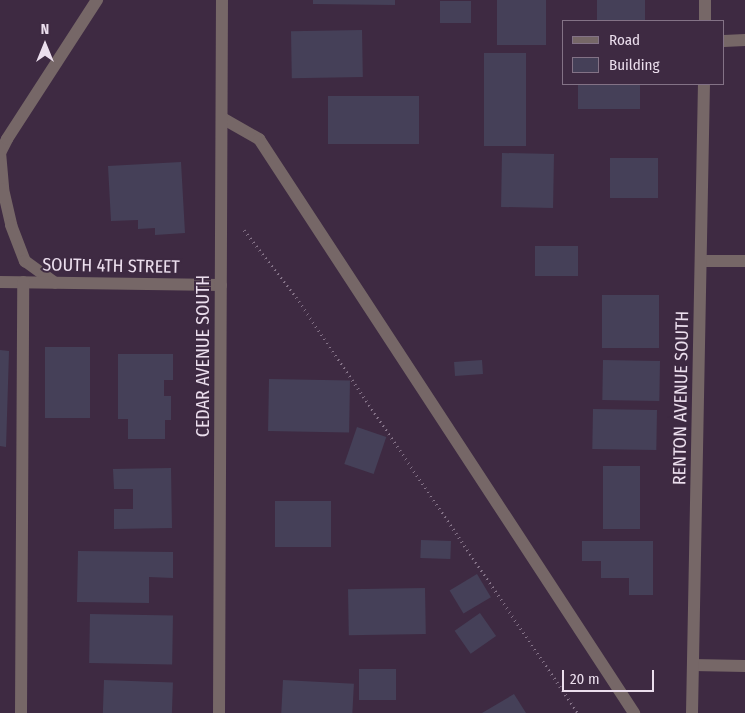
<!DOCTYPE html>
<html>
<head>
<meta charset="utf-8">
<style>
  body { margin:0 }
  #map { position:relative; width:745px; height:713px; overflow:hidden; background:#3e2a42; font-family:"Fira Sans Condensed",sans-serif }
  div>[style] { position:absolute }
  [style*='--x'] { left:calc(var(--x)*1px); top:calc(var(--y)*1px); width:calc(var(--w)*1px); rotate:calc(var(--a)*1deg) }
  .building>* { inset:0; background:#454058; transform-origin:0 0 }
  .path>* { height:3px; margin-top:-1.5px; transform-origin:0; background:repeating-linear-gradient(90deg,#847287 0 1px,transparent 0 5px) }
  .minor>* { height:12px; margin:-6px; padding:0 6px; transform-origin:6px; border-radius:6px; background:#766767 }
  span { translate:-50% -50%; white-space:nowrap; text-align:center; line-height:1.15; -webkit-text-stroke:4px #3e2a42; paint-order:stroke }
  .street-label { font-size:18px; color:#ebdeed }
  .legend { position:absolute; left:562px; top:20px; width:162px; height:65px; box-sizing:border-box; background:#3e2a42; border:1px solid #837286; margin:0; padding:6px 9px; list-style:none; font-size:15px; color:#ebdeed }
  .legend li { display:flex; align-items:center; gap:10px; height:25px }
  .legend b { width:25px; border:1px solid #837286 }
  .north { position:absolute; left:20px; top:20px; width:50px; height:50px; -webkit-text-stroke:4px #3e2a42; paint-order:stroke; rotate:0deg; font-size:14px; font-weight:700; line-height:20px; text-align:center; color:#ebdeed }
  .north::after { content:''; display:block; margin:auto; width:18px; height:22px; background:#ebdeed; clip-path:polygon(50% 0,100% 100%,50% 72%,0 100%) }
  .scale { position:absolute; left:562px; top:670px; width:92px; height:22px; box-sizing:border-box; border:2px solid #ebdeed; border-top:0; padding-left:6px; font-size:15px; line-height:18px; white-space:nowrap; color:#ebdeed; -webkit-text-stroke:4px #3e2a42; paint-order:stroke }
</style>
</head>
<body>
<div id="map">
  <div class="building">
    <i style="clip-path:polygon(313px 0,395px 0,395px 5px,313px 4px)"></i>
    <i style="left:497px;top:0;width:49px;height:45px"></i>
    <i style="left:597px;top:0;width:48px;height:21px"></i>
    <i style="left:471px;top:1px;width:22px;height:31px;rotate:90deg"></i>
    <i style="left:362px;top:30px;width:47px;height:71px;rotate:89deg"></i>
    <i style="left:484px;top:53px;width:42px;height:93px"></i>
    <i style="left:578px;top:84px;width:62px;height:25px"></i>
    <i style="left:328px;top:96px;width:91px;height:48px"></i>
    <i style="left:502px;top:153px;width:52px;height:54px;rotate:1deg"></i>
    <i style="left:610px;top:158px;width:48px;height:40px"></i>
    <i style="clip-path:polygon(181px 162px,185px 233px,155px 235px,155px 228px,138px 229px,138px 220px,111px 221px,108px 166px)"></i>
    <i style="left:578px;top:246px;width:30px;height:43px;rotate:90deg"></i>
    <i style="left:602px;top:295px;width:57px;height:53px"></i>
    <i style="left:90px;top:347px;width:71px;height:45px;rotate:90deg"></i>
    <i style="clip-path:polygon(0 350px,9px 351px,6px 447px,0 446px)"></i>
    <i style="clip-path:polygon(118px 354px,173px 354px,173px 380px,164px 380px,164px 396px,171px 396px,171px 420px,165px 420px,165px 439px,128px 439px,128px 419px,118px 419px)"></i>
    <i style="left:482px;top:360px;width:14px;height:28px;rotate:86deg"></i>
    <i style="left:603px;top:360px;width:57px;height:40px;rotate:1deg"></i>
    <i style="left:269px;top:379px;width:81px;height:52px;rotate:1deg"></i>
    <i style="left:593px;top:409px;width:64px;height:40px;rotate:1deg"></i>
    <i style="left:357px;top:427px;width:31px;height:39px;rotate:19deg"></i>
    <i style="left:603px;top:466px;width:37px;height:63px"></i>
    <i style="clip-path:polygon(171px 468px,172px 528px,114px 529px,114px 509px,133px 509px,133px 489px,114px 489px,113px 469px)"></i>
    <i style="left:275px;top:501px;width:56px;height:46px"></i>
    <i style="left:421px;top:540px;width:30px;height:18px;rotate:2deg"></i>
    <i style="clip-path:polygon(582px 541px,653px 541px,653px 595px,629px 595px,629px 578px,601px 578px,601px 561px,582px 561px)"></i>
    <i style="clip-path:polygon(78px 551px,173px 552px,173px 578px,149px 577px,149px 603px,77px 602px)"></i>
    <i style="left:477px;top:574px;width:27px;height:32px;rotate:59deg"></i>
    <i style="left:425px;top:588px;width:46px;height:77px;rotate:89deg"></i>
    <i style="left:480px;top:613px;width:28px;height:31px;rotate:55deg"></i>
    <i style="left:90px;top:614px;width:83px;height:49px;rotate:1deg"></i>
    <i style="left:359px;top:669px;width:37px;height:31px"></i>
    <i style="left:104px;top:680px;width:69px;height:33px;rotate:2deg"></i>
    <i style="left:283px;top:680px;width:71px;height:33px;rotate:3deg"></i>
    <i style="clip-path:polygon(514px 694px,526px 713px,482px 713px)"></i>
  </div>
  <div class="path">
    <i style="--x:244;--y:230;--w:85;--a:52.2"></i>
    <i style="--x:296;--y:297;--w:503;--a:55.87"></i>
  </div>
  <div class="minor">
    <i style="--x:705;--y:21;--w:21;--a:-90"></i>
    <i style="--x:724;--y:41;--w:21;--a:-3"></i>
    <i style="--x:222;--y:118;--w:43;--a:29.6"></i>
    <i style="--x:259;--y:139;--w:686;--a:56.84"></i>
    <i style="--x:0;--y:152;--w:37;--a:85"></i>
    <i style="--x:3;--y:189;--w:37;--a:77"></i>
    <i style="--x:11;--y:225;--w:39;--a:69"></i>
    <i style="--x:25;--y:261;--w:37;--a:36"></i>
    <i style="--x:0;--y:153;--w:16;--a:-63"></i>
    <i style="--x:7;--y:139;--w:166;--a:-57.1"></i>
    <i style="--x:701;--y:261;--w:44;--a:0"></i>
    <i style="--x:0;--y:282;--w:221;--a:0.8"></i>
    <i style="--x:693;--y:665;--w:52;--a:1.1"></i>
    <i style="--x:21;--y:713;--w:431;--a:-89.7"></i>
    <i style="--x:219;--y:713;--w:713;--a:-89.76"></i>
    <i style="--x:692;--y:713;--w:629;--a:-88.91"></i>
  </div>
  <div class="street-label">
    <span style="left:111px;top:266px;rotate:1deg">SOUTH 4TH STREET</span>
    <span style="left:203px;top:356px;rotate:-90deg">CEDAR AVENUE SOUTH</span>
    <span style="left:681px;top:398px;rotate:-89deg">RENTON AVENUE SOUTH</span>
  </div>
  <ul class="legend">
  <li><b style="height:6px;background:#766767"></b>Road</li>
  <li><b style="height:14px;background:#454058"></b>Building</li>
  </ul>
  <div class="north">N</div>
  <div class="scale">20 m</div>
</div>
</body>
</html>
